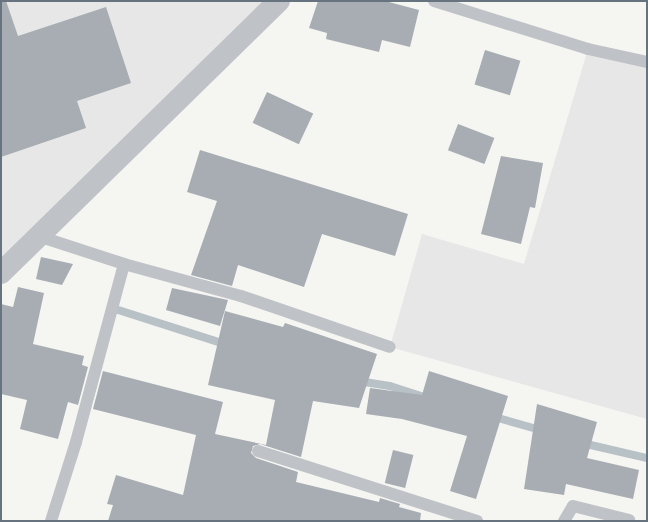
<!DOCTYPE html>
<html>
<head>
<meta charset="utf-8">
<style>
  body { margin:0 }
  #map { position:relative; width:648px; height:522px; overflow:hidden; background:#f5f5f2; font-family:Overpass,sans-serif }
  div>[style] { position:absolute }
  [style*='--x'] { left:calc(var(--x)*1px); top:calc(var(--y)*1px); width:calc(var(--w)*1px); rotate:calc(var(--a)*1deg) }
  .built>* { inset:0; background:#e6e7e6 }
  .stream>* { height:8px; margin:-4px; padding:0 4px; transform-origin:4px; border-radius:4px; background:#b8c1c6 }
  .building>* { inset:0; background:#a7adb2; transform-origin:0 0 }
  .service>* { height:12px; margin:-6px; padding:0 6px; transform-origin:6px; border-radius:6px; background:#bfc2c6 }
  .minor>* { height:22px; margin:-11px; padding:0 11px; transform-origin:11px; border-radius:11px; background:#bfc2c6 }
  span { translate:-50% -50%; white-space:nowrap; text-align:center; line-height:1.15; -webkit-text-stroke:4px #fff; paint-order:stroke }
  .frame { position:absolute; inset:0; border:2px solid #687380; pointer-events:none }
</style>
</head>
<body>
<div id="map">
  <div class="built">
    <i style="clip-path:polygon(1px 1px,274px 1px,1px 261px)"></i>
    <i style="clip-path:polygon(588px 49px,647px 62px,647px 419px,390px 347px,422px 234px,524px 264px)"></i>
  </div>
  <div class="stream">
    <i style="--x:112;--y:308;--w:122;--a:17.7"></i>
    <i style="--x:358;--y:381;--w:32;--a:9"></i>
    <i style="--x:390;--y:386;--w:40;--a:18"></i>
    <i style="--x:491;--y:416;--w:55;--a:15.8"></i>
    <i style="--x:582;--y:443;--w:67;--a:13"></i>
  </div>
  <div class="building">
    <i style="clip-path:polygon(1px 1px,6px 1px,18px 36px,106px 7px,131px 83px,77px 101px,86px 128px,1px 157px)"></i>
    <i style="clip-path:polygon(318px 1px,385px 1px,419px 10px,410px 47px,382px 40px,379px 52px,326px 39px,327px 33px,309px 28px)"></i>
    <i style="left:485px;top:50px;width:37px;height:36px;rotate:17deg"></i>
    <i style="left:267px;top:92px;width:51px;height:34px;rotate:25deg"></i>
    <i style="left:458px;top:124px;width:39px;height:28px;rotate:21deg"></i>
    <i style="clip-path:polygon(200px 150px,408px 214px,395px 256px,322px 234px,304px 287px,238px 265px,232px 286px,191px 275px,217px 201px,187px 192px)"></i>
    <i style="clip-path:polygon(501px 156px,543px 163px,535px 208px,530px 207px,521px 244px,481px 234px)"></i>
    <i style="clip-path:polygon(41px 257px,73px 264px,62px 285px,36px 279px)"></i>
    <i style="clip-path:polygon(18px 287px,44px 293px,33px 344px,84px 356px,82px 365px,88px 367px,78px 405px,68px 402px,58px 439px,20px 429px,27px 400px,1px 394px,1px 304px,13px 307px)"></i>
    <i style="clip-path:polygon(172px 288px,228px 300px,220px 326px,166px 310px)"></i>
    <i style="clip-path:polygon(225px 311px,283px 327px,285px 323px,377px 354px,359px 408px,313px 401px,301px 457px,260px 444px,253px 446px,251px 453px,256px 458px,298px 472px,296px 482px,379px 502px,380px 498px,400px 504px,399px 507px,421px 513px,420px 521px,108px 521px,113px 505px,107px 504px,116px 475px,183px 495px,196px 435px,93px 409px,103px 371px,223px 402px,215px 434px,266px 445px,275px 400px,208px 385px)"></i>
    <i style="clip-path:polygon(429px 371px,508px 396px,476px 499px,450px 491px,467px 436px,402px 419px,366px 414px,370px 388px,422px 395px)"></i>
    <i style="clip-path:polygon(537px 404px,597px 422px,587px 458px,639px 470px,633px 499px,566px 484px,564px 495px,524px 489px)"></i>
    <i style="left:393px;top:450px;width:21px;height:34px;rotate:14deg"></i>
  </div>
  <div class="service">
    <i style="--x:434;--y:1;--w:161;--a:17.3"></i>
    <i style="--x:588;--y:49;--w:60;--a:12.4"></i>
    <i style="--x:38;--y:236;--w:90;--a:18"></i>
    <i style="--x:124;--y:264;--w:121;--a:15.3"></i>
    <i style="--x:241;--y:296;--w:157;--a:18.9"></i>
    <i style="--x:258;--y:451;--w:230;--a:17.7"></i>
    <i style="--x:51;--y:521;--w:83;--a:-72.4"></i>
    <i style="--x:76;--y:442;--w:184;--a:-74.9"></i>
    <i style="--x:564;--y:521;--w:17;--a:-59"></i>
    <i style="--x:573;--y:506;--w:58;--a:14"></i>
  </div>
  <div class="minor">
    <i style="--x:1;--y:273;--w:389;--a:-44.4"></i>
  </div>
  <div class="frame"></div>
</div>
</body>
</html>
